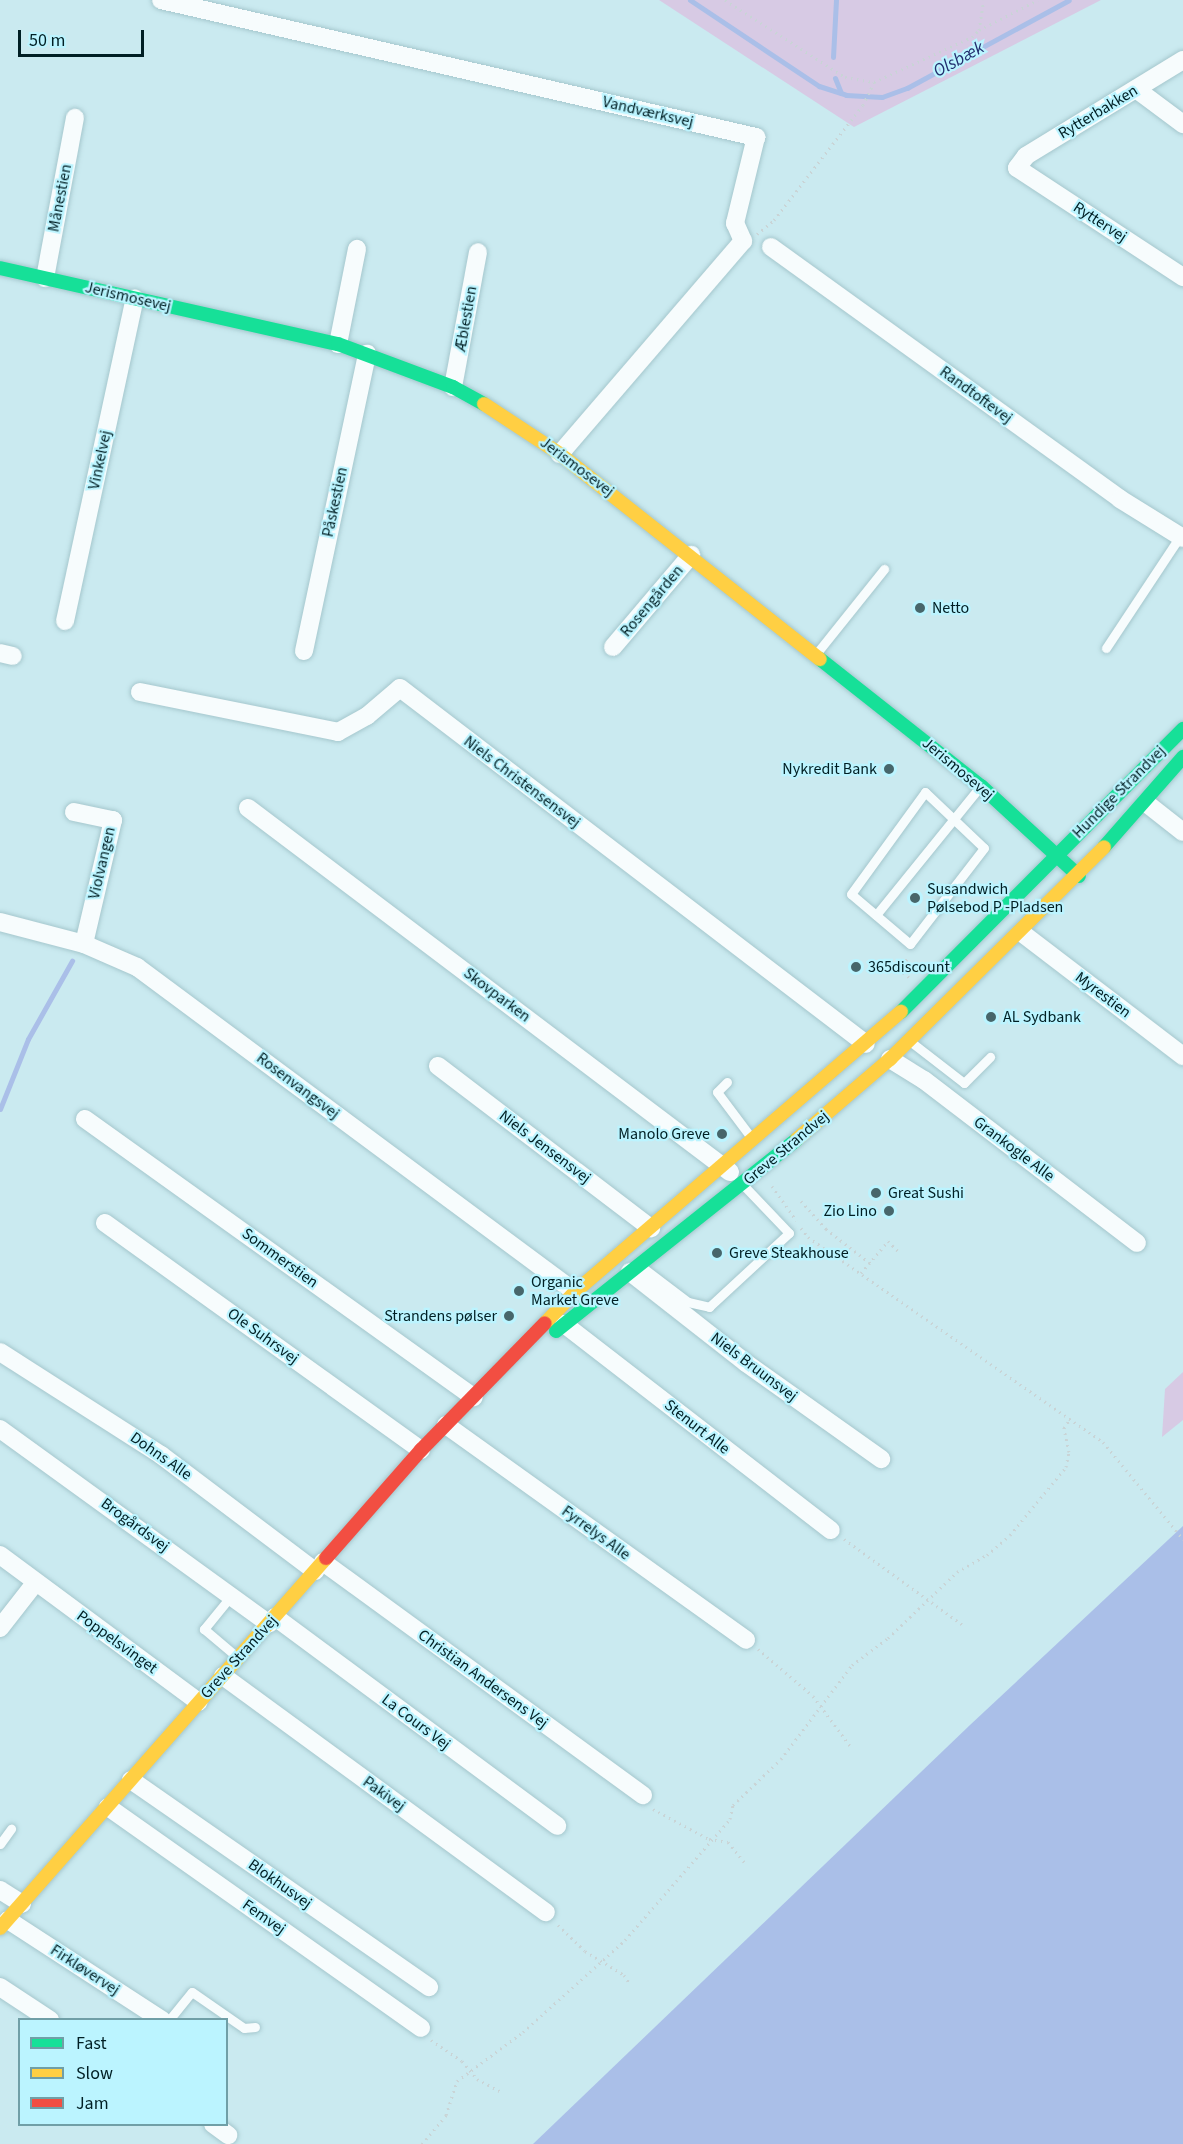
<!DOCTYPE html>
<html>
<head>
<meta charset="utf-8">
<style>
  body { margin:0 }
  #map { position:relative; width:1183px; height:2144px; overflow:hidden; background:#caeaf0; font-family:"Source Sans 3",sans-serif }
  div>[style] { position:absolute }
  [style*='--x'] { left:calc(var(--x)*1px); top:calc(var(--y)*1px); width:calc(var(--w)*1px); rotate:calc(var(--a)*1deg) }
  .green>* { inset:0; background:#d7cae4 }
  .water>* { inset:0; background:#aabfe8 }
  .stream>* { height:5px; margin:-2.5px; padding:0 2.5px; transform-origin:2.5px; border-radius:2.5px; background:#aabfe8 }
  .path>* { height:3px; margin-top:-1.5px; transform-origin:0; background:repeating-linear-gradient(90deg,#c9d4d6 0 1.5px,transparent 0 6px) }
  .roads { filter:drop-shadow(0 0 2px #a5c7cd) drop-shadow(0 0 2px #a5c7cd) }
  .lane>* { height:9px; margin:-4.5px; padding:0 4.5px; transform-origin:4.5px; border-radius:4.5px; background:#f7fcfd }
  .street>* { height:18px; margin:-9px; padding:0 9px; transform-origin:9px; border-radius:9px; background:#f7fcfd }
  .fast>* { height:14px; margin:-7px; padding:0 7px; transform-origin:7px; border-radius:7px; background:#16e098 }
  .slow>* { height:14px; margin:-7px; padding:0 7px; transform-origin:7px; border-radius:7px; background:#ffcf43 }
  .jam>* { height:14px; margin:-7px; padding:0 7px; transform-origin:7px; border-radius:7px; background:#f24e42 }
  .dots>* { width:16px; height:16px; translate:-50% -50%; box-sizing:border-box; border:3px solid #bbf4ff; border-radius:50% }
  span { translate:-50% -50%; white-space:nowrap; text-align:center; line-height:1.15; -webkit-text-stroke:4.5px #bbf4ff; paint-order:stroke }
  .street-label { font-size:16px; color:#001f24 }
  .poi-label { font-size:16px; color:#001f24 }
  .left { translate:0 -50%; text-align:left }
  .right { translate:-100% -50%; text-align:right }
  .water-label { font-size:18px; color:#222e6e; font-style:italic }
  .legend { position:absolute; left:18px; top:2018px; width:210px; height:108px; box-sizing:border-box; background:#bbf4ff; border:2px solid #709fa7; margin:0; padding:8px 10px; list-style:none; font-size:18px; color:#001f24 }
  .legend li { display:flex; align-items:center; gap:12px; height:30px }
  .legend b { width:30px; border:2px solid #709fa7 }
  .scale { position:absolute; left:18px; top:30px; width:126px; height:27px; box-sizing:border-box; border:3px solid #001f24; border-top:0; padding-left:8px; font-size:18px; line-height:21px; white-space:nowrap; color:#001f24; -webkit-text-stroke:4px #bbf4ff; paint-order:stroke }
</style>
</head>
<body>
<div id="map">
  <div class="green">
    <i style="clip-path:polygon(659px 0,1101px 0,854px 127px)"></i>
    <i style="clip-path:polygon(1183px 1372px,1183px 1420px,1162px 1437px,1165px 1389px)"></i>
  </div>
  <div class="water">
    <i style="clip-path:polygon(1183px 1526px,1183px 2144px,533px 2144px,970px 1725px)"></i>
  </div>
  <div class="stream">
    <i style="--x:690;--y:0;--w:155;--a:33.7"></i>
    <i style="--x:819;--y:86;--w:28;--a:18"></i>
    <i style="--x:846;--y:95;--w:36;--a:3"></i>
    <i style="--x:882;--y:97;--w:27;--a:-20"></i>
    <i style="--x:907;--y:88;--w:184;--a:-28.5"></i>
    <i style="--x:833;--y:57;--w:57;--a:-87"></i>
    <i style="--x:835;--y:78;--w:16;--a:68"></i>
    <i style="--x:0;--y:1109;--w:75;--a:-68.2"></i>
    <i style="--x:28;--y:1039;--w:90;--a:-60.6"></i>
  </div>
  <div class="path">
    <i style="--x:725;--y:0;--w:143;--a:32.7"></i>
    <i style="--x:845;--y:77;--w:29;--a:10"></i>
    <i style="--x:874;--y:82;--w:108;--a:-24.7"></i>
    <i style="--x:972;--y:37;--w:10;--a:-45"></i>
    <i style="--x:979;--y:30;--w:30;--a:-81"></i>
    <i style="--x:979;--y:30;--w:66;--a:-27"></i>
    <i style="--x:757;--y:234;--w:22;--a:-39"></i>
    <i style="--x:774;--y:220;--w:145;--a:-52.3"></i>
    <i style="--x:863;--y:105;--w:25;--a:-64"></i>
    <i style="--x:909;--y:977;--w:12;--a:-145"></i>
    <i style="--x:899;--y:970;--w:17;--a:-54"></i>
    <i style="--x:772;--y:1186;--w:42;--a:54.8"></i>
    <i style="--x:801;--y:1201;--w:38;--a:48"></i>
    <i style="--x:826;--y:1229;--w:56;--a:37.7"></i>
    <i style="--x:801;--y:1228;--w:11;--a:52"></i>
    <i style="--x:808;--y:1237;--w:359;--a:34.8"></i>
    <i style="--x:1103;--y:1442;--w:126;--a:50.5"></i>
    <i style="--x:861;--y:1273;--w:42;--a:-49.8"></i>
    <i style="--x:888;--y:1241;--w:14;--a:45"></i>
    <i style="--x:844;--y:1539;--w:148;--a:35.9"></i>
    <i style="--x:758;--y:1649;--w:72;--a:40.5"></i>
    <i style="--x:813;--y:1696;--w:64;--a:53.3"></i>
    <i style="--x:653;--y:1809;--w:64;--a:28.2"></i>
    <i style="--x:709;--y:1839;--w:19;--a:9"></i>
    <i style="--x:728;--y:1842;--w:26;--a:51"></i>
    <i style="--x:558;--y:1925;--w:37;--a:44"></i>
    <i style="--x:585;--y:1951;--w:46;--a:31.6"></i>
    <i style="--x:624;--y:1975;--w:11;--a:56"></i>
    <i style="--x:431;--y:2040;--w:37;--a:34"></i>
    <i style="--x:462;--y:2061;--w:23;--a:50"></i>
    <i style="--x:477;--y:2079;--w:27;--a:28"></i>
    <i style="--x:422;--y:2144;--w:38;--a:-50"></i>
    <i style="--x:446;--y:2115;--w:36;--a:-72"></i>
    <i style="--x:457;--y:2081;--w:82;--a:-36.6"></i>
    <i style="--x:523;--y:2032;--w:137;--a:-42"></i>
    <i style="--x:625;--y:1940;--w:160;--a:-49"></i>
    <i style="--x:730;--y:1819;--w:14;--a:-78"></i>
    <i style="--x:733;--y:1805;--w:66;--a:-43.8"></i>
    <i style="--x:781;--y:1759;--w:118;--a:-52.9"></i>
    <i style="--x:852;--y:1665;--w:45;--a:-36.9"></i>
    <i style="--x:888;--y:1638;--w:95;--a:-43.7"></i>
    <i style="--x:957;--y:1572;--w:34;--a:-30"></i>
    <i style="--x:987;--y:1555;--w:30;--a:-41"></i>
    <i style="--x:1010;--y:1535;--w:88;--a:-50.5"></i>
    <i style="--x:1066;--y:1467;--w:15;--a:-79"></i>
    <i style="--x:1069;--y:1452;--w:25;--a:-102"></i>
    <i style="--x:1064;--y:1428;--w:11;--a:-56"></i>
  </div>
  <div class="roads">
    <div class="lane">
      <i style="--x:1106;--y:648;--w:134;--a:-56.5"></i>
      <i style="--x:816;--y:654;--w:109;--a:-51.3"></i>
      <i style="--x:925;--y:792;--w:81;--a:43.5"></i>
      <i style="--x:984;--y:848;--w:121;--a:127.6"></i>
      <i style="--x:910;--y:944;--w:77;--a:-139.7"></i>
      <i style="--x:851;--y:894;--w:126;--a:-54"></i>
      <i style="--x:876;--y:915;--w:164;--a:-51"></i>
      <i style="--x:911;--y:1042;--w:67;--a:37.7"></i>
      <i style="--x:964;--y:1083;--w:37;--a:-45"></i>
      <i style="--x:727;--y:1082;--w:14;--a:135"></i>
      <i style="--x:717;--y:1092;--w:60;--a:53.1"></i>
      <i style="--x:642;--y:1267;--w:58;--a:37.3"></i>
      <i style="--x:688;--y:1302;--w:22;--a:13"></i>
      <i style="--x:709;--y:1307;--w:109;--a:-42.8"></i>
      <i style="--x:789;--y:1233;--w:64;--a:-133.7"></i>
      <i style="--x:231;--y:1596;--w:43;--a:129.3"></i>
      <i style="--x:204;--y:1629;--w:42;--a:40.2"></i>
      <i style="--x:0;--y:1844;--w:19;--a:-54"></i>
      <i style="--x:169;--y:2020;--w:36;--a:-51"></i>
      <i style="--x:192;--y:1992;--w:63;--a:34.7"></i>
      <i style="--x:244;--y:2028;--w:11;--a:-5"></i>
    </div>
    <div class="street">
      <i style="--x:161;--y:0;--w:611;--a:12.97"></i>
      <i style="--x:756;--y:137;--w:89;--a:103.7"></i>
      <i style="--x:735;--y:223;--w:20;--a:66"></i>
      <i style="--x:743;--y:241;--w:281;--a:130.7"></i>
      <i style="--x:1183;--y:60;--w:184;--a:148.6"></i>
      <i style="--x:1026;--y:156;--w:15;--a:127"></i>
      <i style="--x:1017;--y:168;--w:199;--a:33.3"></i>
      <i style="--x:1136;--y:89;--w:59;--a:36.7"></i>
      <i style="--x:771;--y:247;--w:430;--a:35.8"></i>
      <i style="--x:1120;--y:499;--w:74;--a:31.8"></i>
      <i style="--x:45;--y:278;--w:163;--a:-79.4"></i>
      <i style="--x:338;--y:344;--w:97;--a:-78.7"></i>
      <i style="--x:453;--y:387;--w:137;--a:-79.5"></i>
      <i style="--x:65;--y:621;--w:330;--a:-77.8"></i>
      <i style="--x:613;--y:647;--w:121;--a:-49.7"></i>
      <i style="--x:304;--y:651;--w:304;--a:-78"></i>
      <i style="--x:0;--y:653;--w:13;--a:13"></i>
      <i style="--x:140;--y:692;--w:202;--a:11.4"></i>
      <i style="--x:338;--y:732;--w:33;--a:-29"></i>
      <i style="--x:367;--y:716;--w:43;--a:-40.3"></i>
      <i style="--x:400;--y:688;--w:586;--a:37.38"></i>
      <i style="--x:1146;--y:803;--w:47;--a:38.1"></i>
      <i style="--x:248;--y:808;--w:604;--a:37.06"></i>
      <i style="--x:74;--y:812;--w:40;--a:12"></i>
      <i style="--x:113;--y:820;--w:127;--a:103.2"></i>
      <i style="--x:0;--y:922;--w:87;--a:14.7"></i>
      <i style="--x:84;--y:944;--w:58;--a:23.5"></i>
      <i style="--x:137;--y:967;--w:545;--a:36.58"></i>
      <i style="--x:1022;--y:933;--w:203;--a:37.4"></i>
      <i style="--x:890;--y:1059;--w:40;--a:32"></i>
      <i style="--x:924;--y:1080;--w:268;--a:37.4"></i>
      <i style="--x:438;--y:1066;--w:268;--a:37.3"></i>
      <i style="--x:85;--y:1119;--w:478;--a:35.6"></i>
      <i style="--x:105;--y:1223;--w:389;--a:35.7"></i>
      <i style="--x:630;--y:1272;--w:147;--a:38.1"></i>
      <i style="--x:746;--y:1363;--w:166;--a:35.4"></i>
      <i style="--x:564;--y:1324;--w:337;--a:37.7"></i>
      <i style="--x:0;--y:1352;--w:191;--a:32.6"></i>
      <i style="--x:161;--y:1455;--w:193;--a:37"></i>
      <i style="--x:446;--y:1425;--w:369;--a:35.6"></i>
      <i style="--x:0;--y:1429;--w:332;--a:35.9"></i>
      <i style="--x:0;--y:1555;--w:247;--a:36.5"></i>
      <i style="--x:323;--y:1562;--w:396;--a:36.1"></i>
      <i style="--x:275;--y:1617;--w:351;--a:36.5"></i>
      <i style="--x:0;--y:1628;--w:58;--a:-52"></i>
      <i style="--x:223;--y:1676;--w:400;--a:36.2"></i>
      <i style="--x:131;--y:1780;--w:363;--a:34.8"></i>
      <i style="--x:108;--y:1807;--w:383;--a:35.2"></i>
      <i style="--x:0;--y:1890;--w:26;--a:32"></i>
      <i style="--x:8;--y:1920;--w:184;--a:33"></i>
      <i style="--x:0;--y:1987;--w:60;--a:33.4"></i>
      <i style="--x:213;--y:2124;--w:19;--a:36"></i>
    </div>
    <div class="fast">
      <i style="--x:0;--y:268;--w:346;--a:12.7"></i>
      <i style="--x:338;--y:344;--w:123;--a:20.5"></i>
      <i style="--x:453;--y:387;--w:35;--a:29"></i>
      <i style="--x:820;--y:659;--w:205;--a:38.3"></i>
      <i style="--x:981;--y:786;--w:133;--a:42.6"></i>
      <i style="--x:1104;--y:847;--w:120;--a:-48.7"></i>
      <i style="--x:901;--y:1012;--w:400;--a:-45.1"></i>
      <i style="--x:556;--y:1331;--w:308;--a:-38.5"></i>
    </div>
    <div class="slow">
      <i style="--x:484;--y:404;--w:91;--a:33.3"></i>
      <i style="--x:560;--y:454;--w:331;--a:38.3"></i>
      <i style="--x:797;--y:1139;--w:123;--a:-40.7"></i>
      <i style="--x:890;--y:1059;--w:301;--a:-44.7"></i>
      <i style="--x:545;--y:1323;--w:43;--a:-45.9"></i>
      <i style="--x:575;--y:1292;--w:430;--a:-40.7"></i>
      <i style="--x:0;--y:1928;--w:493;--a:-48.6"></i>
    </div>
    <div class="jam">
      <i style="--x:326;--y:1558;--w:144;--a:-48.7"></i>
      <i style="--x:421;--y:1450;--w:177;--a:-45.7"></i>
    </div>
  </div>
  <div class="dots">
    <i style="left:920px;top:608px;background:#47666b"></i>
    <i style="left:889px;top:769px;background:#47666b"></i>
    <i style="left:915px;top:898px;background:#47666b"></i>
    <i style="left:856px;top:967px;background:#47666b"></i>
    <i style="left:991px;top:1017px;background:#47666b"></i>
    <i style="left:722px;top:1134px;background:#47666b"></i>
    <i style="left:876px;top:1193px;background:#47666b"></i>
    <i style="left:889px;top:1211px;background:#47666b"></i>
    <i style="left:717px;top:1253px;background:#47666b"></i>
    <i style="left:519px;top:1291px;background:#47666b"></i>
    <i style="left:509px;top:1316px;background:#47666b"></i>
  </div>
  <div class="street-label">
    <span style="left:648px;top:112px;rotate:13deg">Vandværksvej</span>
    <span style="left:1098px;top:112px;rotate:-31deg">Rytterbakken</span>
    <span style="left:60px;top:198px;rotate:-79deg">Månestien</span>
    <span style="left:1100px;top:222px;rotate:33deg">Ryttervej</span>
    <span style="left:128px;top:297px;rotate:13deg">Jerismosevej</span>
    <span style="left:466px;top:319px;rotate:-80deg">Æblestien</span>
    <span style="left:976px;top:395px;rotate:36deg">Randtoftevej</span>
    <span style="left:100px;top:460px;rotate:-78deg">Vinkelvej</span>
    <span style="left:577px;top:467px;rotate:37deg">Jerismosevej</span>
    <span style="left:335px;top:502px;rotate:-78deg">Påskestien</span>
    <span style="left:652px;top:601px;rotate:-50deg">Rosengården</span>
    <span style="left:958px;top:769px;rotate:40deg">Jerismosevej</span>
    <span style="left:522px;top:782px;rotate:37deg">Niels Christensensvej</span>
    <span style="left:1119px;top:792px;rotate:-45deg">Hundige Strandvej</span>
    <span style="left:102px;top:863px;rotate:-77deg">Violvangen</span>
    <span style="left:497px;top:995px;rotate:37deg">Skovparken</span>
    <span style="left:1103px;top:995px;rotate:37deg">Myrestien</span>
    <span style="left:298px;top:1086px;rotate:37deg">Rosenvangsvej</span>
    <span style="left:545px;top:1147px;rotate:37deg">Niels Jensensvej</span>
    <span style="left:786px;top:1148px;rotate:-40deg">Greve Strandvej</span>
    <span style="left:1014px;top:1149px;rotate:37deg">Grankogle Alle</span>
    <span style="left:280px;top:1258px;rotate:36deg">Sommerstien</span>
    <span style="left:263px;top:1336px;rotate:36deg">Ole Suhrsvej</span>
    <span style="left:754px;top:1367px;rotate:37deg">Niels Bruunsvej</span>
    <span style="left:697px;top:1427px;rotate:38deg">Stenurt Alle</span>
    <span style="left:161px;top:1456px;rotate:35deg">Dohns Alle</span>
    <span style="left:135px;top:1525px;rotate:36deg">Brogårdsvej</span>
    <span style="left:596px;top:1533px;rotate:36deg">Fyrrelys Alle</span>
    <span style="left:117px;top:1642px;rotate:36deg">Poppelsvinget</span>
    <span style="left:239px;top:1657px;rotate:-48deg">Greve Strandvej</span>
    <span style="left:483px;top:1679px;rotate:36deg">Christian Andersens Vej</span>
    <span style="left:416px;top:1722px;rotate:37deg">La Cours Vej</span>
    <span style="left:384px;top:1794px;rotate:36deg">Pakivej</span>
    <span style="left:280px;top:1884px;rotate:35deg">Blokhusvej</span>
    <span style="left:264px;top:1917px;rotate:35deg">Femvej</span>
    <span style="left:85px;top:1970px;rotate:33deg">Firkløvervej</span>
  </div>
  <div class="poi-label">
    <span class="left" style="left:932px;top:608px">Netto</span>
    <span class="right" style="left:877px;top:769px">Nykredit Bank</span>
    <span class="left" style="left:927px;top:898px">Susandwich<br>Pølsebod P -Pladsen</span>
    <span class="left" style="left:868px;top:967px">365discount</span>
    <span class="left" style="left:1003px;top:1017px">AL Sydbank</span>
    <span class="right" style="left:710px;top:1134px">Manolo Greve</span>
    <span class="left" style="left:888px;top:1193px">Great Sushi</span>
    <span class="right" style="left:877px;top:1211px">Zio Lino</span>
    <span class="left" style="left:729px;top:1253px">Greve Steakhouse</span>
    <span class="left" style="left:531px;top:1291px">Organic<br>Market Greve</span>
    <span class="right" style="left:497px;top:1316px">Strandens pølser</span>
  </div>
  <div class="water-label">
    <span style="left:959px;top:60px;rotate:-29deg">Olsbæk</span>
  </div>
  <ul class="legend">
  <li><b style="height:8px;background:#16e098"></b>Fast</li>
  <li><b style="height:8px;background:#ffcf43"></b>Slow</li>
  <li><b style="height:8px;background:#f24e42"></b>Jam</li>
  </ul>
  <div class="scale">50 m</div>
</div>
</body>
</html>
